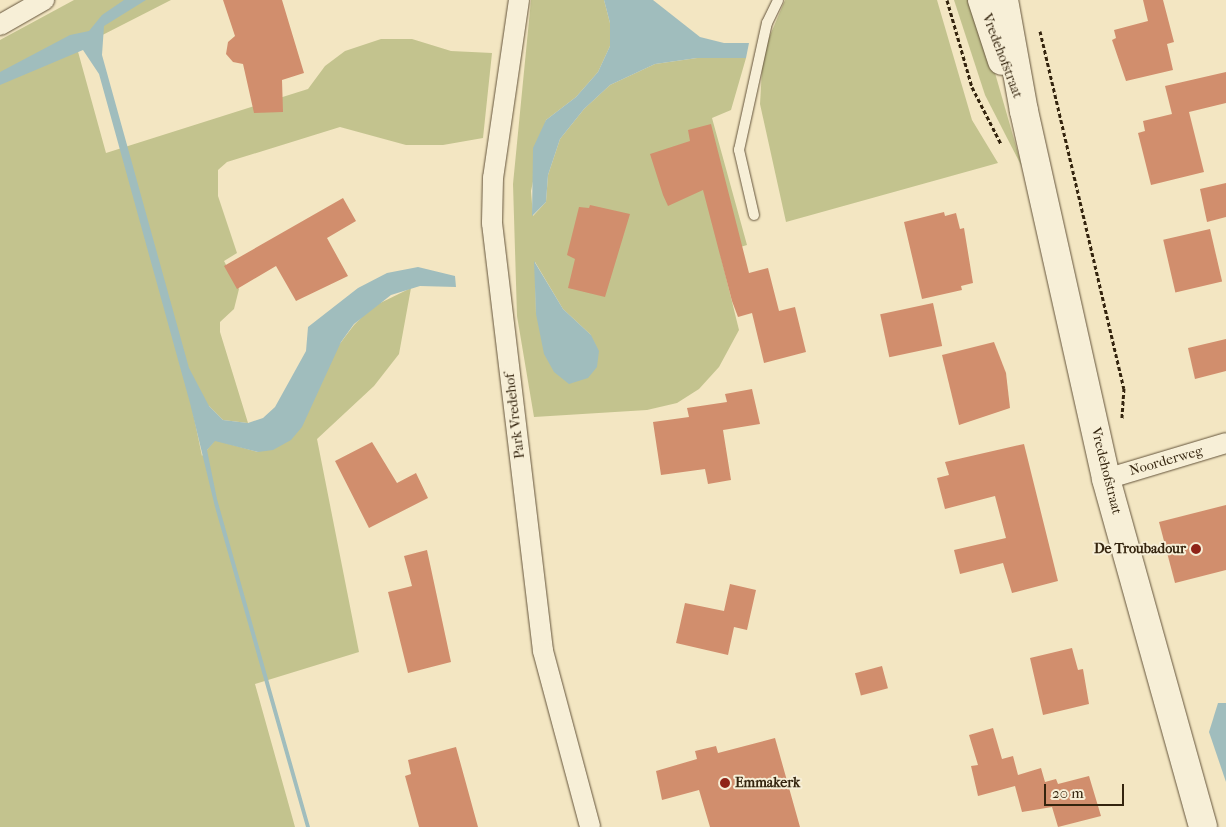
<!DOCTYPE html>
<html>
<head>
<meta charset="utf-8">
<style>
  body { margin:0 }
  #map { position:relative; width:1226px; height:827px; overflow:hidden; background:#f3e6c2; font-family:"IM FELL French Canon",serif }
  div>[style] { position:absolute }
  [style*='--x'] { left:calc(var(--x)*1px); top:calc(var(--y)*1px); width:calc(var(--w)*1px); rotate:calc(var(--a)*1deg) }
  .green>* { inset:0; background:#c3c38e }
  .water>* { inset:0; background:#a0bdbd }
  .building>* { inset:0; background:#d18e6d; transform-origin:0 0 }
  .path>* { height:3px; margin-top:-1.5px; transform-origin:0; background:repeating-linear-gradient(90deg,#34240e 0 4px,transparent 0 6.5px) }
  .roads { filter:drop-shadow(0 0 1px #64543b) drop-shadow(0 0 1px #64543b) }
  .service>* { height:10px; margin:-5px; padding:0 5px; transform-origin:5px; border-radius:5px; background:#f7efd7 }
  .minor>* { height:20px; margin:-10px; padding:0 10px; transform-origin:10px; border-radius:10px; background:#f7efd7 }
  .secondary>* { height:28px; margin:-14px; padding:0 14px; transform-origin:14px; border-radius:14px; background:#f7efd7 }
  .dots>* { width:14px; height:14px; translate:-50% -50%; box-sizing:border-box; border:2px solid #f7efd7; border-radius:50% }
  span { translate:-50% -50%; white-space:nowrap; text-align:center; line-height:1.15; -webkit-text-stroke:4px #f7efd7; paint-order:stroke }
  .street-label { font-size:14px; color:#34240e }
  .poi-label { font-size:14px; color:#34240e; font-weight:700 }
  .right { translate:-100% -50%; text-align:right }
  .left { translate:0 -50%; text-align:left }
  .scale { position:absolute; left:1044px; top:784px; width:80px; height:22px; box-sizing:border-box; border:2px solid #34240e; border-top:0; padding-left:6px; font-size:15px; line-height:18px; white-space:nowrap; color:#34240e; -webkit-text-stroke:4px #f7efd7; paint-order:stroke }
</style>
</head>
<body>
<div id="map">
  <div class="green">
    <i style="clip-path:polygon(74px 0,171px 0,77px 48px,106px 153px,308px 89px,325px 66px,345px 51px,381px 39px,412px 39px,451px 51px,492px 53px,483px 138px,443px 145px,406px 145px,340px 127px,227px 162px,218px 170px,218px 196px,237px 253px,224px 261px,239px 289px,234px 309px,220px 322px,220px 332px,248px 423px,223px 420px,209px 406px,191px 403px,202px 456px,215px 440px,258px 452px,354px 325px,372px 307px,411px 288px,399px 354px,374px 386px,317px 439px,359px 652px,255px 684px,295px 827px,0 827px,0 40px)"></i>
    <i style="clip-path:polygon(evenodd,531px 0,604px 0,610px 23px,610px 46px,598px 72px,576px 97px,546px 120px,531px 191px,533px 216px,546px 202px,548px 175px,560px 139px,584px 109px,610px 85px,655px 64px,697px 58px,746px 58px,731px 110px,712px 118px,747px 245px,720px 253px,739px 330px,719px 367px,699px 389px,677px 403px,647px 410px,534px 417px,517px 316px,513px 184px,531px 0,535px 262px,563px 309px,591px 335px,536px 314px,535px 262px)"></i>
    <i style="clip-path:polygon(785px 0,937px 0,972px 120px,998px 163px,786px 222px,760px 104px,763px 52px)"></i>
    <i style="clip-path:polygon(954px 0,974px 0,1022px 167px,985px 95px)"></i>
  </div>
  <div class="water">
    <i style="clip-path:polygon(124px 0,146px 0,104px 26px,102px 55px,189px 368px,209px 406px,223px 420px,248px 423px,263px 418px,275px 407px,306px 351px,308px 327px,358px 288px,387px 273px,418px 267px,455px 276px,456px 287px,420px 286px,391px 295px,354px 324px,341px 342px,302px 427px,291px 440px,273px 450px,258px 452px,215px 441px,207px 450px,217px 499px,310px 827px,306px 827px,215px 507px,190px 403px,99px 74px,83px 50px,0 85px,0 72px,70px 35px,89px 31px,102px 15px)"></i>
    <i style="clip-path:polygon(604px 0,653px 0,700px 37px,724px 43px,749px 43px,746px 58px,697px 58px,655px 64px,610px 85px,584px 109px,560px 139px,548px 175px,546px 202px,532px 216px,533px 148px,546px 120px,576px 97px,598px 72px,610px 46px,610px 23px)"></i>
    <i style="clip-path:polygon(534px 261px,563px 309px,591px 335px,599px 351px,597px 367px,588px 378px,569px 384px,554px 372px,544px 354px,536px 314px)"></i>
    <i style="clip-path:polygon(1218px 703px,1226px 703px,1226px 782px,1209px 732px)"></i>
  </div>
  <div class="building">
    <i style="clip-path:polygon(223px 0,282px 0,304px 73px,282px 80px,283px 112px,254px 113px,243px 64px,233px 62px,226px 54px,228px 42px,235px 36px)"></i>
    <i style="clip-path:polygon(1143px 0,1163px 0,1174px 42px,1167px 44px,1173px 70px,1126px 81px,1112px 40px,1116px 38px,1114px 30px,1148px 21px)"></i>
    <i style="clip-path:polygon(1226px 72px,1226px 103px,1189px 112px,1204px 172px,1151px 185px,1138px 133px,1145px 131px,1143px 121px,1172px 114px,1165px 86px)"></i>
    <i style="clip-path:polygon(711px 124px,749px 273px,768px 268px,779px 311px,795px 307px,806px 352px,764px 363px,752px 313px,738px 317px,732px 301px,703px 190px,668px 206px,663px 195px,650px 154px,690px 141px,688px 130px)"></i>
    <i style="clip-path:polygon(1226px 183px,1226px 217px,1207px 222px,1200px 189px)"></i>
    <i style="clip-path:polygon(343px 198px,356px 221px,327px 238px,348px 276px,296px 301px,276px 266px,237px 289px,224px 266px)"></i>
    <i style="clip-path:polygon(590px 205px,630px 214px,605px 297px,568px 288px,575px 259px,567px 255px,579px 207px,589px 208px)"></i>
    <i style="clip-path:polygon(944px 212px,945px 216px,956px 213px,960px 229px,964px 228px,973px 283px,961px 286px,962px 290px,922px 299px,904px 222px)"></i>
    <i style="left:1210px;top:229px;width:54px;height:48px;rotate:77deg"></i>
    <i style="left:933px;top:303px;width:44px;height:54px;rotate:78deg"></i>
    <i style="clip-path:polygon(1226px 339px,1226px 371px,1195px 379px,1188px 348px)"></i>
    <i style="clip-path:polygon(994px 342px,1006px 373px,1010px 408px,959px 425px,942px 355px)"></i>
    <i style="clip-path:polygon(752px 389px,760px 424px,723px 430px,731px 480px,708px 484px,705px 469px,661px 475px,653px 422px,689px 417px,687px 408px,727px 402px,725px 394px)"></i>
    <i style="clip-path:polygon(372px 442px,397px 483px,416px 473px,428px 498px,369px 528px,335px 461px)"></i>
    <i style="clip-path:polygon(1024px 444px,1058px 581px,1012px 593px,1003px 563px,960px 574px,954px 550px,1006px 538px,995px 496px,945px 509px,937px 478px,949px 475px,945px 462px)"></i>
    <i style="clip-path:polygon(1226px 505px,1226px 570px,1175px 583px,1159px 522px)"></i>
    <i style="clip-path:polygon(427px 550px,451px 662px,408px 673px,388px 592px,412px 586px,404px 556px)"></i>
    <i style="clip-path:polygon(730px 584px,756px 590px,747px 630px,734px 627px,728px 655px,676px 643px,685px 603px,724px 611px)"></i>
    <i style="clip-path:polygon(1072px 648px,1078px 670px,1083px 669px,1089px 704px,1043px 715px,1030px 658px)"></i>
    <i style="left:882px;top:666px;width:23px;height:28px;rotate:75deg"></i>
    <i style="clip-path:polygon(993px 728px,1002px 759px,1013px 756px,1018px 775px,1041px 768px,1045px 782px,1056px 779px,1058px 784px,1089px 776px,1101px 816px,1058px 827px,1052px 807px,1022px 812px,1015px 786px,978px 796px,971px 766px,978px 765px,969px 735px)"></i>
    <i style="clip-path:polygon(775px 738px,800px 827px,710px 827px,699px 790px,662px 800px,656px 771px,697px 759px,695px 751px,716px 746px,718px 753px)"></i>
    <i style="clip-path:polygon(456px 747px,478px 827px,419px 827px,405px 776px,411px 774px,408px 760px)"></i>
  </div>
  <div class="path">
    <i style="--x:947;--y:0;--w:91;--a:74"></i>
    <i style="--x:972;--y:87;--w:64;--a:63"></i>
    <i style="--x:1040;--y:31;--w:367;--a:76.8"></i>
    <i style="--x:1124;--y:388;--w:31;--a:94"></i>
  </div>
  <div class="roads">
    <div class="service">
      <i style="--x:754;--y:215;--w:67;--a:-103"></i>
      <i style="--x:739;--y:150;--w:130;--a:-77.6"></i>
      <i style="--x:767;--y:23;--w:25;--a:-64"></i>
    </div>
    <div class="minor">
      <i style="--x:519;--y:0;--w:180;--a:98.3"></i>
      <i style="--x:493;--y:178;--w:45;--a:91.3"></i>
      <i style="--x:492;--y:223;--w:431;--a:83.2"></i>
      <i style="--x:543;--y:651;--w:182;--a:75"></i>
      <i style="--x:0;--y:25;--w:51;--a:-29.6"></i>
      <i style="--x:1106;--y:479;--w:125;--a:-16.7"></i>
    </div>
    <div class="secondary">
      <i style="--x:982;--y:0;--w:64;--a:71.8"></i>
      <i style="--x:1004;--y:0;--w:113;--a:79.8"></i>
      <i style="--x:1024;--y:111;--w:377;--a:77.4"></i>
      <i style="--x:1106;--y:479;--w:361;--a:74.4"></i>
    </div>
  </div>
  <div class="dots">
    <i style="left:1196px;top:549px;background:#8f2418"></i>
    <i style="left:725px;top:783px;background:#8f2418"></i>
  </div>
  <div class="street-label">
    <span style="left:1002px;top:56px;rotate:69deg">Vredehofstraat</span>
    <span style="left:515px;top:416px;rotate:-97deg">Park Vredehof</span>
    <span style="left:1166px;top:461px;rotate:-16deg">Noorderweg</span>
    <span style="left:1106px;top:471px;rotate:76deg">Vredehofstraat</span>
  </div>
  <div class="poi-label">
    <span class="right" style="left:1186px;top:549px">De Troubadour</span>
    <span class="left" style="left:735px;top:783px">Emmakerk</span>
  </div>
  <div class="scale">20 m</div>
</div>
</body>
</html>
